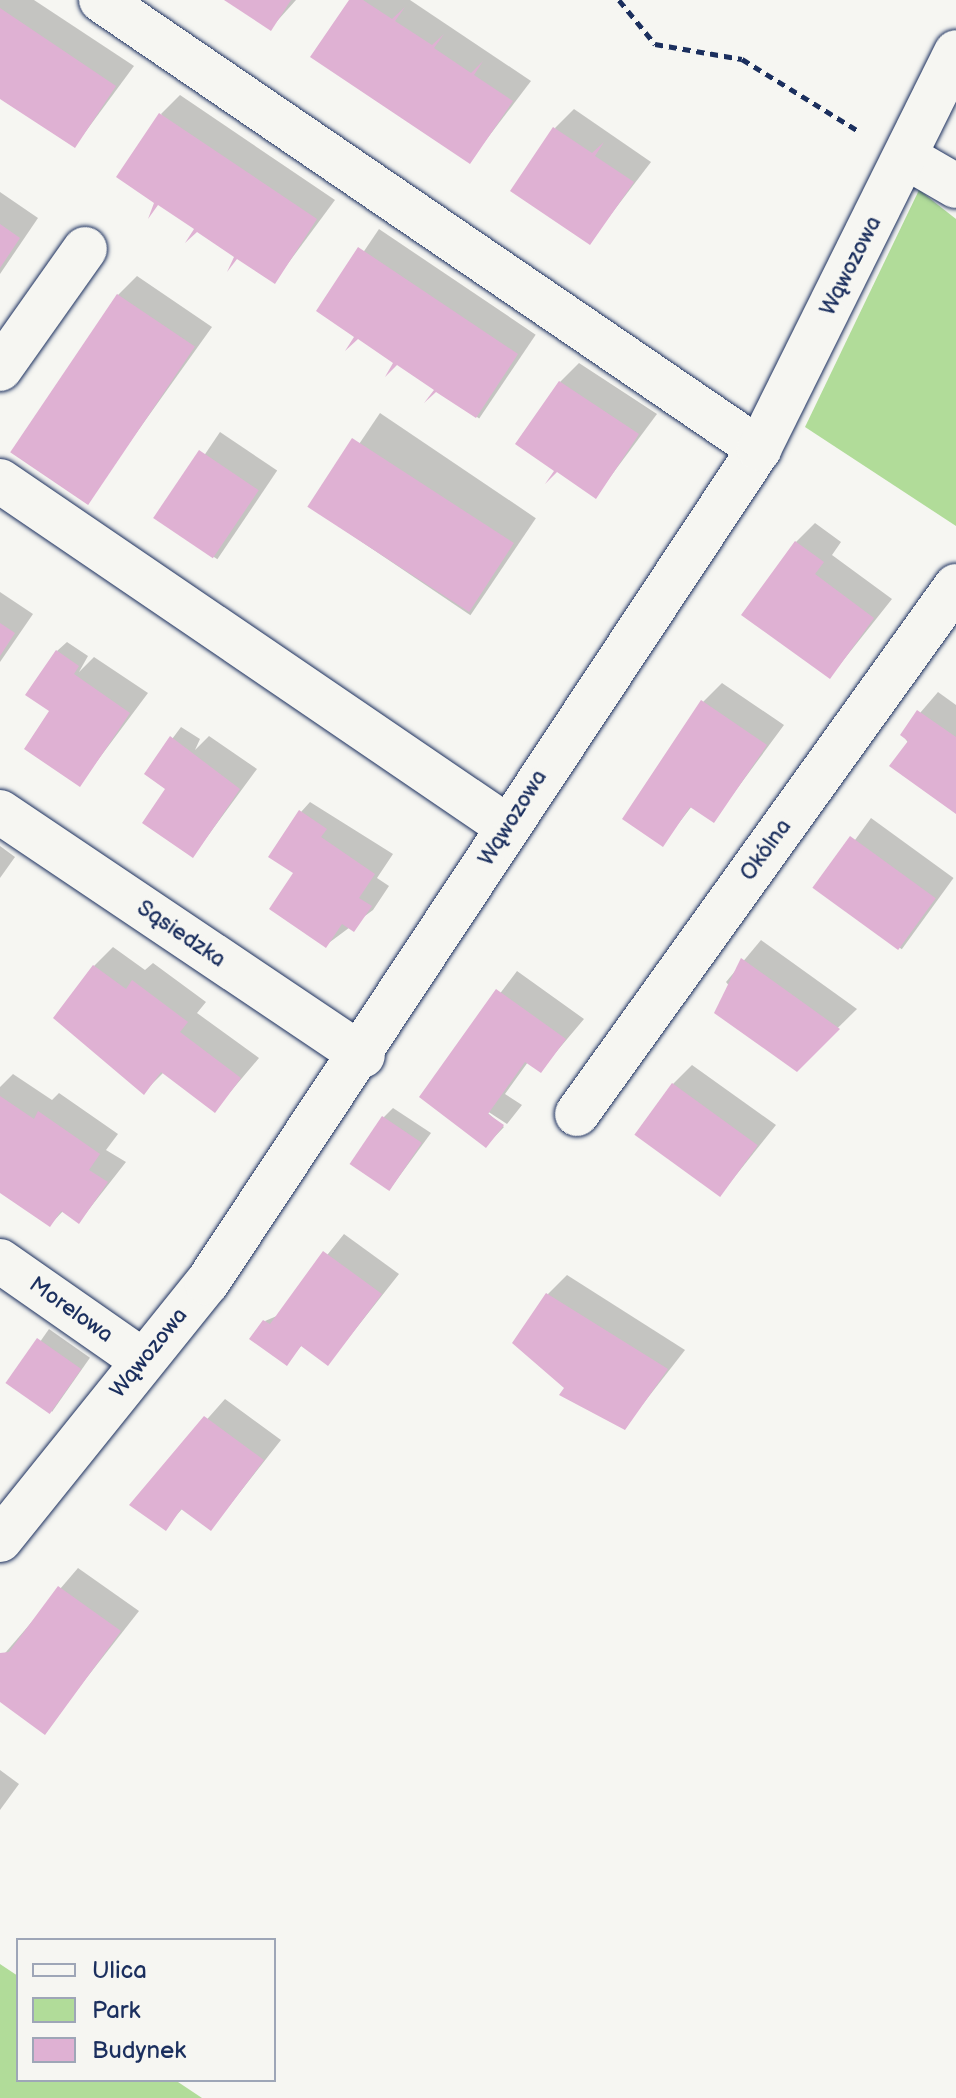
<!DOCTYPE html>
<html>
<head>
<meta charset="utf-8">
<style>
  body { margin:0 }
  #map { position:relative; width:956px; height:2098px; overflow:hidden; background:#f6f6f2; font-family:"Balsamiq Sans",sans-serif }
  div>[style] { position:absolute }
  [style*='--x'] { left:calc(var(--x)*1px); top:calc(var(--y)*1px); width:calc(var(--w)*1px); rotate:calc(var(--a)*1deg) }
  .green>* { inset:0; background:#b1dc99 }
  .shadow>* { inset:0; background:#0003; transform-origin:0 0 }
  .building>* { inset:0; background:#dfb1d3; transform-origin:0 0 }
  .path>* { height:5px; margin-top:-2.5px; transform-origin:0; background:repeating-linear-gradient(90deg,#1b2f5e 0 8px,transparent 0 14px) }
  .roads { filter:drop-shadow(0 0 2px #1b2f5e) drop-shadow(0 0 2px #1b2f5e) }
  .minor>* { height:44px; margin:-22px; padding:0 22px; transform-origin:22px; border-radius:22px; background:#f6f6f2 }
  span { translate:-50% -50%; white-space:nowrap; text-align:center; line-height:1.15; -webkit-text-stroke:8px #f6f6f2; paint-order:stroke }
  .street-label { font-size:22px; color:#1b2f5e }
  .legend { position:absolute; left:16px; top:1938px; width:260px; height:144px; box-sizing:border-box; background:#f6f6f2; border:2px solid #9ea6b7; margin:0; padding:10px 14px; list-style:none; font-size:24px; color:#1b2f5e }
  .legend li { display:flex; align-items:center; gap:16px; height:40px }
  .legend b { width:40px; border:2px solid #9ea6b7 }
</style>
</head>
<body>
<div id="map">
  <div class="green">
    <i style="clip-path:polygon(919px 190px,956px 219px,956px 526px,805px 427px)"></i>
    <i style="clip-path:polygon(0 1964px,18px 1976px,18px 2080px,175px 2080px,202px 2098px,0 2098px)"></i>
  </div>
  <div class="shadow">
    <i style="clip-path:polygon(0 0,34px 0,134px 66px,75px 146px,0 96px)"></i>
    <i style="clip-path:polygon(227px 0,296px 0,270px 29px)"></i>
    <i style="clip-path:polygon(351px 0,410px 0,531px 81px,470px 161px)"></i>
    <i style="clip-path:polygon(180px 95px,335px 200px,275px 281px,161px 114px)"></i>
    <i style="clip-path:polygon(574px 109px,651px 162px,589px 243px,555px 128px)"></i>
    <i style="clip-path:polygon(0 192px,38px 218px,0 274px)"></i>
    <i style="left:379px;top:229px;width:189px;height:101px;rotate:34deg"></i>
    <i style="clip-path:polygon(137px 276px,212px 327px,87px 502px,118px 295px)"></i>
    <i style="clip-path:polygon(579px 363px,657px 414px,596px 496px,560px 382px)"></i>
    <i style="left:380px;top:413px;width:188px;height:117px;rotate:34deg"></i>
    <i style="left:220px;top:432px;width:69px;height:107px;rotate:34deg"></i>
    <i style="clip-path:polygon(815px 523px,841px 542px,832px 555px,892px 599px,830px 677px,796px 542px)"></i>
    <i style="clip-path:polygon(0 592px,33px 614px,0 662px)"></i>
    <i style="clip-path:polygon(67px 642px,88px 656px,79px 672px,94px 657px,148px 693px,80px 784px,52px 711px,57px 651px)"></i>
    <i style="clip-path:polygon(722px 683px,784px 725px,714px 820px,692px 806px,662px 845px,703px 702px)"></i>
    <i style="clip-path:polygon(938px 692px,956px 705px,956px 812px,902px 734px)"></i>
    <i style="clip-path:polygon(181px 727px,200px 739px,195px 750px,209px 736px,257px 769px,193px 856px,171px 779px,146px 774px)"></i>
    <i style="clip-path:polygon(310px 802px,393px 854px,377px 878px,389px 886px,373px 910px,326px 945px,296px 872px,301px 812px)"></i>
    <i style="left:871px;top:818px;width:102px;height:88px;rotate:36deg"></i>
    <i style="clip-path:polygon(0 846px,15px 857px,0 878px)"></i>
    <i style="clip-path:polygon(761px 940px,857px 1009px,796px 1069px,726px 982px)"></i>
    <i style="clip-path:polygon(113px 947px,145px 970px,153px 963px,206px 1002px,197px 1013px,259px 1058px,215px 1110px,164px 1072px,144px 1092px,94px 966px)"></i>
    <i style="clip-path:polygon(517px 971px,584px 1019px,541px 1070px,528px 1062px,505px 1094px,522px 1105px,507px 1124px,481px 1107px,504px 1127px,486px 1146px,422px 1097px)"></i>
    <i style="clip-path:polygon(692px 1065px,776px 1125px,721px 1194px,673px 1084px)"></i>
    <i style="clip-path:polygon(13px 1074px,52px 1100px,59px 1093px,118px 1134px,106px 1150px,126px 1162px,79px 1222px,64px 1210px,50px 1225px,0 1185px,0 1087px)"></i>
    <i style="clip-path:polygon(393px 1108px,431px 1133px,390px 1189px,384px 1117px)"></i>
    <i style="clip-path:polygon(344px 1234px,399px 1274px,328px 1364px,302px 1345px,286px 1364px,265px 1321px,279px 1315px)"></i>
    <i style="clip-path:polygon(567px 1275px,685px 1350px,625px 1427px,567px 1387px,548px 1294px)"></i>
    <i style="left:49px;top:1329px;width:50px;height:66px;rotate:35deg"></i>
    <i style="clip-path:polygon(225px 1399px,281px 1440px,211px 1529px,183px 1508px,165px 1528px,132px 1504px)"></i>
    <i style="clip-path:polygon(78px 1568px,139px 1611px,44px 1732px,0 1699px,0 1659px)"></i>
    <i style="clip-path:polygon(0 1770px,19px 1784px,0 1810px)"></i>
  </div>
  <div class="building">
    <i style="clip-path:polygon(224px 0,291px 0,271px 31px)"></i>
    <i style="clip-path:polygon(349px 0,363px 0,392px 19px,405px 7px,395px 21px,432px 45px,444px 34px,434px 48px,471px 73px,483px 61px,474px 75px,513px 101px,470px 164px,310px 57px)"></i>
    <i style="clip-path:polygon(0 8px,116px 86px,75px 148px,0 99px)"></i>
    <i style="clip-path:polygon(159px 113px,317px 219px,275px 284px,237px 259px,227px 272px,234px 257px,197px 232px,185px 243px,194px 229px,158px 205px,148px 219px,154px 203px,116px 177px)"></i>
    <i style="clip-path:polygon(553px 127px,592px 153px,604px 142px,595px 156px,634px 182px,590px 245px,510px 191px)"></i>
    <i style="clip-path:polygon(0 224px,20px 238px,0 268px)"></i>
    <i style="clip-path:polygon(358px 247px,518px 354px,476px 418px,436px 392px,424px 403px,434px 390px,397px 365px,385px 377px,393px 363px,358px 339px,345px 351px,354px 337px,316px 311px)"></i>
    <i style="left:117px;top:294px;width:94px;height:191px;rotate:34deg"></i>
    <i style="clip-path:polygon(559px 381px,639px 434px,596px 499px,557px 472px,545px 484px,554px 471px,515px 444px)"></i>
    <i style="left:352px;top:438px;width:193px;height:82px;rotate:33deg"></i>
    <i style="left:199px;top:450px;width:72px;height:82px;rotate:34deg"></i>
    <i style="clip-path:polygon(795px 541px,824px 562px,815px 574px,874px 618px,830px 679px,741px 615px)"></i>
    <i style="clip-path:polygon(0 623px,15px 633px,0 656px)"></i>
    <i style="clip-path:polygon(56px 650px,79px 666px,74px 674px,130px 713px,80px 787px,24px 749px,49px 711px,25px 695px)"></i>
    <i style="clip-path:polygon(701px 700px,767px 745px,714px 823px,690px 807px,663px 847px,622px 819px)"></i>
    <i style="clip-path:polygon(917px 710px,956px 737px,956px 814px,889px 766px,908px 741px,900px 735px)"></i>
    <i style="clip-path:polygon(170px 736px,240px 789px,193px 858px,142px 823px,165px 789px,144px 774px)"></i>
    <i style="clip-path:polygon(299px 810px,327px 829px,321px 837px,375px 874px,359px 898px,372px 906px,354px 932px,342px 924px,326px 948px,269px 909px,293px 873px,268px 857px)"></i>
    <i style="left:850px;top:836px;width:106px;height:64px;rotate:36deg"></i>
    <i style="clip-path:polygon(741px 958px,840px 1029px,797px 1072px,714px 1013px)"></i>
    <i style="clip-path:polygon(93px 965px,126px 989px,132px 980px,188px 1022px,180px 1032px,241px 1078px,215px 1113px,161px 1072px,144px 1095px,53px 1018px)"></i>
    <i style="clip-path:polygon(496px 989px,566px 1039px,541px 1073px,525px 1062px,488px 1114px,504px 1125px,486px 1148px,419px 1097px)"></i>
    <i style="left:672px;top:1083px;width:106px;height:64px;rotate:36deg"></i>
    <i style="clip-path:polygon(0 1096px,34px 1119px,38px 1111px,100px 1154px,89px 1170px,108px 1182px,79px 1224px,61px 1211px,50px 1227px,0 1193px)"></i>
    <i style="left:382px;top:1116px;width:48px;height:58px;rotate:34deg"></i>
    <i style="clip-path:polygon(323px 1251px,382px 1294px,328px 1366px,301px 1346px,287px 1366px,249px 1339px,263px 1320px,270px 1324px)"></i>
    <i style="clip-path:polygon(546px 1293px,668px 1369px,625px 1430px,559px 1395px,564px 1388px,512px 1343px)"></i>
    <i style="left:37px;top:1338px;width:54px;height:55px;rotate:35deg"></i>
    <i style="clip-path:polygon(204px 1416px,264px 1460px,211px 1531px,181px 1509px,166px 1531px,129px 1505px)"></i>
    <i style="clip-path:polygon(58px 1586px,121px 1631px,45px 1735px,0 1702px,0 1653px,9px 1652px)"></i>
  </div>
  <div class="path">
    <i style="--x:619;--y:0;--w:57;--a:50.7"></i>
    <i style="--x:655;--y:44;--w:88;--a:9.8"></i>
    <i style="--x:742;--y:59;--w:139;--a:31.7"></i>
  </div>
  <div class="roads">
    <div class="minor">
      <i style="--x:101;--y:0;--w:797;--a:34.31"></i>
      <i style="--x:906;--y:157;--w:58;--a:30.1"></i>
      <i style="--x:0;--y:369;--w:147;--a:-54.7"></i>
      <i style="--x:0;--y:481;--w:615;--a:34.26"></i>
      <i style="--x:0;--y:812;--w:437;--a:33.9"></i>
      <i style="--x:577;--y:1114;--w:650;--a:-54.33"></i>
      <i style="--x:0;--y:1261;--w:173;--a:34.9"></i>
      <i style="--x:0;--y:1540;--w:330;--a:-51.2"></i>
      <i style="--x:207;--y:1283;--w:1000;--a:-56.5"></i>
      <i style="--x:759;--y:449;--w:443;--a:-63.6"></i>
    </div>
  </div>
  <div class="street-label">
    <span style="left:851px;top:266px;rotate:-63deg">Wąwozowa</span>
    <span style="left:513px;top:818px;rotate:-58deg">Wąwozowa</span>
    <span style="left:766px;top:850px;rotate:-54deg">Okólna</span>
    <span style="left:181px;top:934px;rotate:34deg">Sąsiedzka</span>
    <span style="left:71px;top:1310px;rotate:35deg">Morelowa</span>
    <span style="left:149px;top:1353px;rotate:-51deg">Wąwozowa</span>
  </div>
  <ul class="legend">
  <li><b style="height:10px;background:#f6f6f2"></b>Ulica</li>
  <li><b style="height:22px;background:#b1dc99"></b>Park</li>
  <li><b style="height:22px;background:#dfb1d3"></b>Budynek</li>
  </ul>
</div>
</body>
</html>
